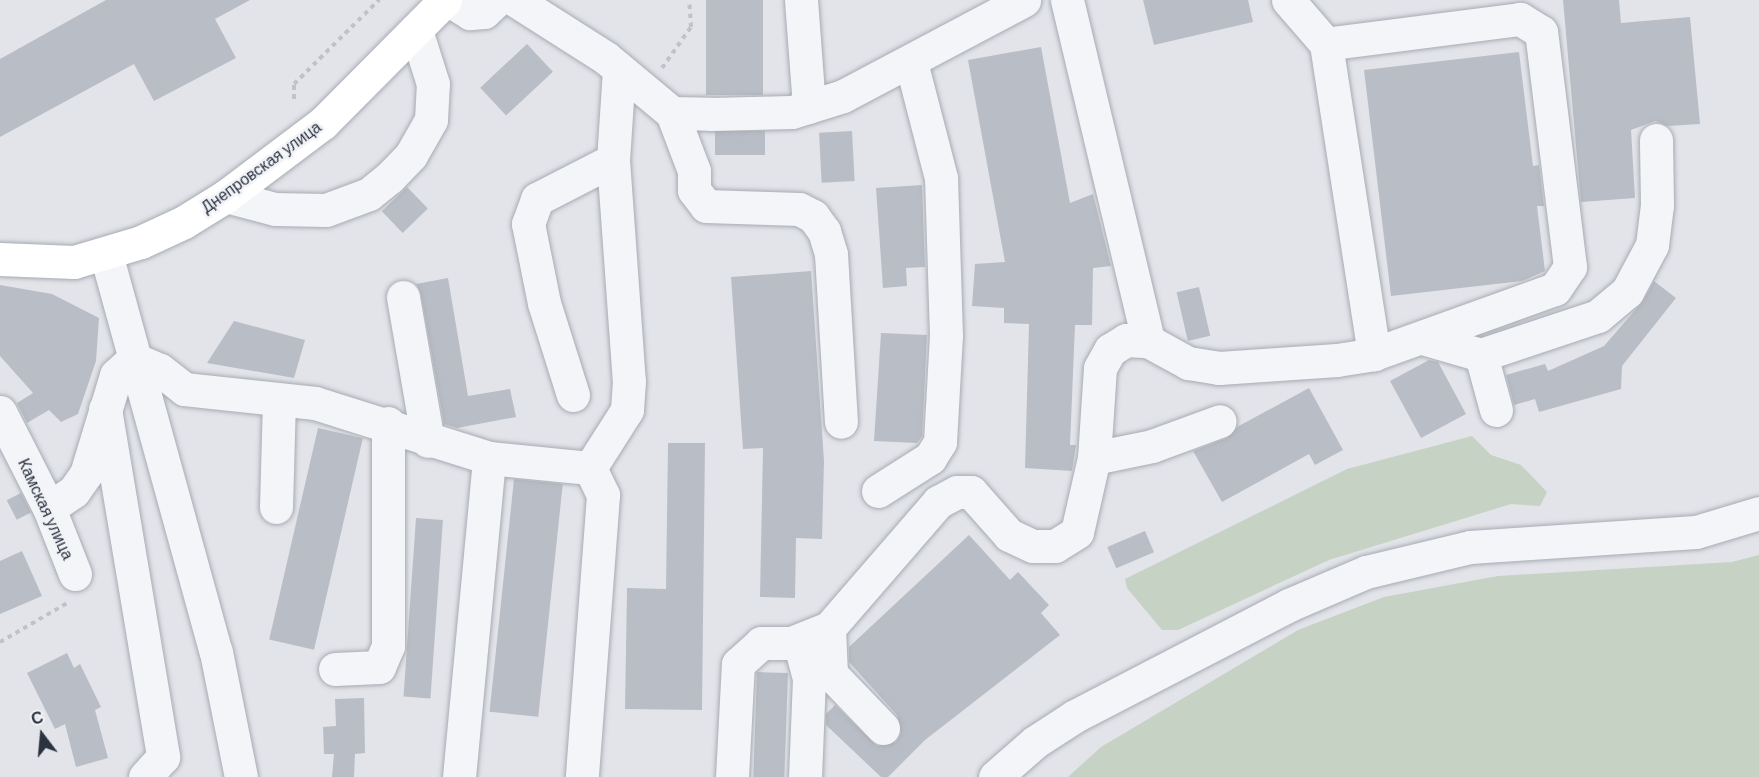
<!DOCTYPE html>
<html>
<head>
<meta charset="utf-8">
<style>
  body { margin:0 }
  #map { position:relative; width:1759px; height:777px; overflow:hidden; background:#e2e4e9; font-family:Barlow,sans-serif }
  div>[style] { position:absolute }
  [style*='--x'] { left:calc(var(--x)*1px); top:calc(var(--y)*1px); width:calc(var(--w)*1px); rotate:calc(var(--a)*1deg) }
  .green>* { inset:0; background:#c6d2c3 }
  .building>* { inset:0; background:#b9bdc6; transform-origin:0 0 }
  .path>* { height:4px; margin-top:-2px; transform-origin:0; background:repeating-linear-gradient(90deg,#c0c2c8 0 4.5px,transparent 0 9px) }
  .roads { filter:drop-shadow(0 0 2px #a7abb3) drop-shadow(0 0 2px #a7abb3) }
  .minor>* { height:33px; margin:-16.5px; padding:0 16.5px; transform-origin:16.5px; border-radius:16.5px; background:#f4f5f8 }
  .major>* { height:33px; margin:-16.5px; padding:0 16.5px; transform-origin:16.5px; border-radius:16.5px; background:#fff }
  span { translate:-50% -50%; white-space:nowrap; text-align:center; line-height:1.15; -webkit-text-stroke:5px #f1f3f7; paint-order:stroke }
  .street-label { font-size:16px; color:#2b3240 }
  .north { position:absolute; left:12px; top:705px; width:60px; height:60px; -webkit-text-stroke:4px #f1f3f7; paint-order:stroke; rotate:344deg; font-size:16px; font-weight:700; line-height:24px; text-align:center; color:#2b3240 }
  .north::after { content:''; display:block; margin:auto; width:21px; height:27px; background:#2b3240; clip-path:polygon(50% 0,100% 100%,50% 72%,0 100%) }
</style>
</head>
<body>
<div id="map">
  <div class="green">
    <i style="clip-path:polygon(1472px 436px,1491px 455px,1521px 465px,1547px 492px,1540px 506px,1511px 504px,1329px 560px,1178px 630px,1162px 630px,1127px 588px,1125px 579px,1347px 469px)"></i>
    <i style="clip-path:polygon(1759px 555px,1759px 777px,1068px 777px,1101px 747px,1298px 630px,1384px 597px,1498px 576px,1732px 562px)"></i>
  </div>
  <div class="building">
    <i style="clip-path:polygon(106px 0,250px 0,215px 19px,236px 58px,154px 101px,134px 64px,0 137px,0 59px)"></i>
    <i style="left:706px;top:0;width:57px;height:95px"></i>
    <i style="clip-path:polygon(1143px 0,1248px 0,1253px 22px,1154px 45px)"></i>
    <i style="clip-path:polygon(1563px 0,1619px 0,1621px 23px,1690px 17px,1700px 124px,1668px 126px,1655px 121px,1631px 130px,1635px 198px,1581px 202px)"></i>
    <i style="left:527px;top:44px;width:38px;height:64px;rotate:47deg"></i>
    <i style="clip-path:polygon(1041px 47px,1070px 203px,1093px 194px,1111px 266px,1093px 268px,1092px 325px,1075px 325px,1070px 445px,1076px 445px,1072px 471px,1025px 468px,1029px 324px,1004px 323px,1004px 308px,972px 306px,975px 264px,1005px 262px,968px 60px)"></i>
    <i style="clip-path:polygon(1519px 52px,1533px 166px,1539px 165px,1544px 206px,1537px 206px,1545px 271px,1522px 281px,1391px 296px,1364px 70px)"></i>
    <i style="left:765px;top:131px;width:24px;height:50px;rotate:90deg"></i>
    <i style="left:852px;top:131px;width:50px;height:33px;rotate:87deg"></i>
    <i style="clip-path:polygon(922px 185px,925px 267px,906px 268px,907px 286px,883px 288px,876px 188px)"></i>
    <i style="left:407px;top:187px;width:30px;height:35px;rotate:46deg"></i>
    <i style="clip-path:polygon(811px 271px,824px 461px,822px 539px,796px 538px,795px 598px,760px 597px,763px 448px,743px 449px,731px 277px)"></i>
    <i style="clip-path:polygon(448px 278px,468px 396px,510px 389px,516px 417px,457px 428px,444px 424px,421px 294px,416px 284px)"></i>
    <i style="clip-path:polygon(1654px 281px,1676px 298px,1622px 366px,1621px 389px,1539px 412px,1535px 399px,1514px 405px,1506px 375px,1545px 364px,1548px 371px,1604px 346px,1643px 301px)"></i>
    <i style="clip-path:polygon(0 285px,52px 294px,99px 318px,96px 361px,78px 414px,61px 422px,49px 410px,27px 423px,17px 403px,33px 393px,0 356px)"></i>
    <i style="left:1199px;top:287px;width:50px;height:23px;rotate:77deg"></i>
    <i style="clip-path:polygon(234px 321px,305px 340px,294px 378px,207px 363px)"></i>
    <i style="clip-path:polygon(881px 333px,927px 335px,922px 436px,917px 443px,874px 441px)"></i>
    <i style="clip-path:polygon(1429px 360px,1438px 362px,1466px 414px,1421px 438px,1390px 381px)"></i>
    <i style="clip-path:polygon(1309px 388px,1343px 450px,1315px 465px,1309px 454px,1222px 502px,1193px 451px,1227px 438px,1237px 427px)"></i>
    <i style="left:318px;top:428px;width:46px;height:217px;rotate:13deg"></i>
    <i style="clip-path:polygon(668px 443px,705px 443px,702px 710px,625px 709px,627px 588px,666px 589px)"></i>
    <i style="left:514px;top:479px;width:49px;height:234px;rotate:6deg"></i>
    <i style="left:21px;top:493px;width:22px;height:16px;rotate:63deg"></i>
    <i style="left:416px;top:518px;width:27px;height:179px;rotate:4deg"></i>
    <i style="left:1145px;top:531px;width:23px;height:41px;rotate:67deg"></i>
    <i style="clip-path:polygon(969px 535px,1010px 580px,1018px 572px,1049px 605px,1041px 613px,1060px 635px,925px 740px,888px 777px,881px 777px,826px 725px,826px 714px,835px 705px,877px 746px,896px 742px,901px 733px,897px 715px,849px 662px,849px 647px)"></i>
    <i style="clip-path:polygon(22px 551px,42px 596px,0 614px,0 561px)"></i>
    <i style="clip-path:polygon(67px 653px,74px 668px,80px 664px,101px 707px,95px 710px,108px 758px,76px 767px,65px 724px,55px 729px,27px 673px)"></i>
    <i style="left:757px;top:672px;width:31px;height:105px;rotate:2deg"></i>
    <i style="clip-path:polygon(364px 698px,365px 753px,355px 754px,354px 777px,332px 777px,334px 754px,324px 754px,323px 727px,336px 726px,335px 699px)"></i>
  </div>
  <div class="path">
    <i style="--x:662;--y:68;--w:50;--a:-54.7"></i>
    <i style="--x:691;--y:27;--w:27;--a:-94"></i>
    <i style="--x:294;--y:99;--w:15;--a:-90"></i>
    <i style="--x:294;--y:84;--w:120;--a:-44.7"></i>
    <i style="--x:0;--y:642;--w:80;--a:-30.1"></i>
  </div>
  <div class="roads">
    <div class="minor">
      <i style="--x:449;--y:0;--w:25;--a:32"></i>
      <i style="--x:470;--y:13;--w:14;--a:-4"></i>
      <i style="--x:484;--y:12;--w:18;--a:-43"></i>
      <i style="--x:515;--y:0;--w:108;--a:32.5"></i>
      <i style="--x:606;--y:58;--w:86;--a:39.8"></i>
      <i style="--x:672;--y:113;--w:39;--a:1"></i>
      <i style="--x:711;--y:114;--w:81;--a:-1.4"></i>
      <i style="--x:792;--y:112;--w:53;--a:-17.4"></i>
      <i style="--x:843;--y:96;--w:205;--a:-27.9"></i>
      <i style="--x:801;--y:0;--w:107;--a:85.7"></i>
      <i style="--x:1067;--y:0;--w:350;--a:76.6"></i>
      <i style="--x:1326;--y:44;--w:314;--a:81.2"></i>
      <i style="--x:672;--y:113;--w:62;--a:69.2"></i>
      <i style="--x:694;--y:171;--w:19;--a:90"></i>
      <i style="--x:694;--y:190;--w:20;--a:53"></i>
      <i style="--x:706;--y:206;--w:93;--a:1.8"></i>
      <i style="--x:799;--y:209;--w:16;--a:27"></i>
      <i style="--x:813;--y:216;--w:19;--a:54"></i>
      <i style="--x:824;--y:231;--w:24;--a:73"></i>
      <i style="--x:831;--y:254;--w:168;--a:86.6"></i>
      <i style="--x:613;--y:160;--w:91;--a:-86.2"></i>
      <i style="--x:226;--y:196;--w:51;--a:14.9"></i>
      <i style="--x:275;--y:209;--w:51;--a:1.1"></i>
      <i style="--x:326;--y:210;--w:46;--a:-20.4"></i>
      <i style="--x:369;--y:194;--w:26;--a:-39"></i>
      <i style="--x:389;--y:178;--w:32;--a:-46"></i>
      <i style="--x:411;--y:155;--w:40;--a:-60.3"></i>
      <i style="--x:431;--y:120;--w:36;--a:-87"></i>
      <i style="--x:433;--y:84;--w:57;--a:-107.5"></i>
      <i style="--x:106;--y:254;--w:413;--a:74.6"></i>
      <i style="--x:216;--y:652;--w:127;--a:78.7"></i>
      <i style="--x:403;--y:297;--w:146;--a:80.2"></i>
      <i style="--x:1422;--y:338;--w:61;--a:16.1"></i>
      <i style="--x:1481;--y:355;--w:123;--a:-18.4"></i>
      <i style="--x:1598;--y:316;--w:38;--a:-40"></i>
      <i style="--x:1627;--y:292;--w:53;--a:-62"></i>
      <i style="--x:1652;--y:245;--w:40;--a:-82.9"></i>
      <i style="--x:1657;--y:205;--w:65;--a:-90.9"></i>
      <i style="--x:1481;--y:355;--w:57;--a:74.7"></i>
      <i style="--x:134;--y:359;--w:28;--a:23"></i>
      <i style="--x:160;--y:370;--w:31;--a:38"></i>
      <i style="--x:184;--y:389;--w:132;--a:6.1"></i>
      <i style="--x:315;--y:403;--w:182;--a:17.5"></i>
      <i style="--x:489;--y:458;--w:101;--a:5.7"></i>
      <i style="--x:590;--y:468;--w:30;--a:64"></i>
      <i style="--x:603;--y:495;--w:283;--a:94.3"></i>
      <i style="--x:573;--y:395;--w:96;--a:-107.5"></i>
      <i style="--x:544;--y:303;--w:81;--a:-101.4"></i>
      <i style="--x:528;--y:224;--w:27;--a:-70"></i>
      <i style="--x:537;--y:199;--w:85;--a:-27.2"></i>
      <i style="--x:613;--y:160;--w:222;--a:85.9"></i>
      <i style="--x:629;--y:381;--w:29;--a:94"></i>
      <i style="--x:627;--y:410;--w:69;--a:122.5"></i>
      <i style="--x:105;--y:409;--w:353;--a:80.5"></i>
      <i style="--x:163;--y:757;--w:27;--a:132"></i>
      <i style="--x:0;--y:412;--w:108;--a:63"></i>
      <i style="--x:49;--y:508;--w:71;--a:68.5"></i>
      <i style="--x:1094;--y:458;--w:59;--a:-11.7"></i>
      <i style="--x:1152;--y:446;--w:72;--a:-20.2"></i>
      <i style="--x:878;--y:491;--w:62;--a:-32.4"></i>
      <i style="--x:930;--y:458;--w:19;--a:-58"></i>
      <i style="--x:940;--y:442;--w:106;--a:-86.8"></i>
      <i style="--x:946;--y:336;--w:158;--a:-91.8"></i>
      <i style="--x:941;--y:178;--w:120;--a:-104.5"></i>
      <i style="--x:276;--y:507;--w:107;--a:-88.4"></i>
      <i style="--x:49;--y:508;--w:30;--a:-34"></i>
      <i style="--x:74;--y:491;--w:21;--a:-55"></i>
      <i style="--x:86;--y:474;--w:103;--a:-73.1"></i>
      <i style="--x:116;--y:375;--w:24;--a:-42"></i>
      <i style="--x:829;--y:628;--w:46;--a:87.5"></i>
      <i style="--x:831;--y:674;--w:75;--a:46.1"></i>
      <i style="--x:799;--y:641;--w:38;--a:75"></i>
      <i style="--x:809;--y:678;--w:99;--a:92.3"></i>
      <i style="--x:335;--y:669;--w:44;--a:-2.6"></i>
      <i style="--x:379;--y:667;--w:23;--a:-67"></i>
      <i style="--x:388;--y:646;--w:223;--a:-90"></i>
      <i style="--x:459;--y:777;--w:320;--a:-84.6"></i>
      <i style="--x:732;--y:777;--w:113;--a:-87"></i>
      <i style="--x:738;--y:664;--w:31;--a:-42"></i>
      <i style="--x:761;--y:643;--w:30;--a:0"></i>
      <i style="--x:791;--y:643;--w:41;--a:-21.5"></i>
      <i style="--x:829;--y:628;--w:167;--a:-49.1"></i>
      <i style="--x:938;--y:502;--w:21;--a:-28"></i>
      <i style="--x:957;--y:492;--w:14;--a:0"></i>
      <i style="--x:971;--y:492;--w:57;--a:48.5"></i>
      <i style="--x:1009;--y:535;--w:26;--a:25"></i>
      <i style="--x:1033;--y:546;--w:22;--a:0"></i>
      <i style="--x:1055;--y:546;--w:26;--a:-32"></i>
      <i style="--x:1077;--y:532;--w:76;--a:-77.1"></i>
      <i style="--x:1094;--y:458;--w:90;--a:-86.2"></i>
      <i style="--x:1100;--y:368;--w:21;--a:-61"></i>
      <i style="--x:1110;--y:350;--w:19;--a:-32"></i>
      <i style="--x:1126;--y:340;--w:22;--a:3"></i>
      <i style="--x:1148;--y:341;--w:46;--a:28.8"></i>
      <i style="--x:1188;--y:363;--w:31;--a:9"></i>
      <i style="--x:1219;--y:368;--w:118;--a:-3.9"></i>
      <i style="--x:1337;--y:360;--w:37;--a:-9"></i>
      <i style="--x:1374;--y:354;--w:192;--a:-19.8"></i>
      <i style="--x:1555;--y:289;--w:27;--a:-56"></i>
      <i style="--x:1570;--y:267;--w:237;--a:-97"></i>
      <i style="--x:1541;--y:32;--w:25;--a:-148"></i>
      <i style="--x:1520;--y:19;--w:196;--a:172.7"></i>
      <i style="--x:1326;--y:44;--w:58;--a:-130.8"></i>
      <i style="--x:995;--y:777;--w:53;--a:-41.2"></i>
      <i style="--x:1035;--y:742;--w:48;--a:-33"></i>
      <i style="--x:1075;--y:716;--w:241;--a:-27.4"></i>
      <i style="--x:1289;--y:605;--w:84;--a:-23.2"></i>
      <i style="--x:1366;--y:572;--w:107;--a:-13.5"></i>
      <i style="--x:1470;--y:547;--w:226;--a:-3.8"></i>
      <i style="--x:1696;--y:532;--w:66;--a:-16.8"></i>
    </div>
    <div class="major">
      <i style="--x:0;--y:259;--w:74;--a:2.3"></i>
      <i style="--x:74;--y:262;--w:70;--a:-16.6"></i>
      <i style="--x:141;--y:242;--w:47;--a:-24.9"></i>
      <i style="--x:184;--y:222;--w:49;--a:-31.8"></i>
      <i style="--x:226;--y:196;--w:121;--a:-37"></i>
      <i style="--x:323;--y:123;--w:173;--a:-45.2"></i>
    </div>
  </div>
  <div class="street-label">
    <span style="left:261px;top:167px;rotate:-36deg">Днепровская улица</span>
    <span style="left:46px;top:509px;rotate:65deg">Камская улица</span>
  </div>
  <div class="north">С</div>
</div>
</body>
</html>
